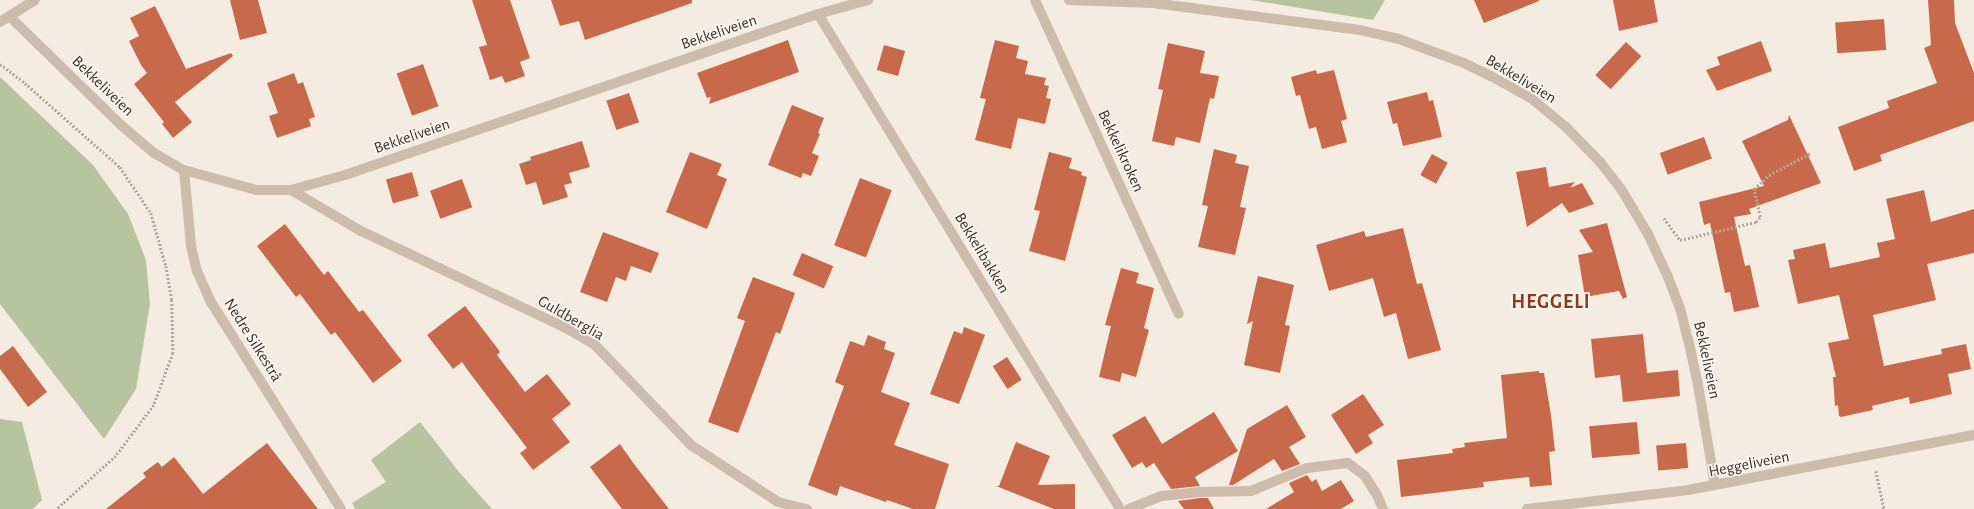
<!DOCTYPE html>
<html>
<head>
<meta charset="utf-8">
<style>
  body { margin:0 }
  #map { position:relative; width:1974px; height:509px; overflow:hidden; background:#f4ebe1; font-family:"Alegreya Sans",sans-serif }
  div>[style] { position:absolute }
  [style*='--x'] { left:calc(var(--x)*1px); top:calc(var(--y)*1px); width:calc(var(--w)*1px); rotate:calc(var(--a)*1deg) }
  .green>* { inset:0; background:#b8c4a0 }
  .building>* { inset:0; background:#c8694b; transform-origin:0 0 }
  .path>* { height:2.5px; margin-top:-1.25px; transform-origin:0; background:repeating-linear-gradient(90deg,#b9a596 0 2px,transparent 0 4px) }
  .service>* { height:10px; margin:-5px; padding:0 5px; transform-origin:5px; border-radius:5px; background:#cdbbac }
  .minor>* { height:10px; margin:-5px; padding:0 5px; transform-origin:5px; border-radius:5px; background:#cdbbac }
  span { translate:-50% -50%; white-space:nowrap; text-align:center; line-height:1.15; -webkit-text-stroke:3.5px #fbf5ee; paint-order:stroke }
  .street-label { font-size:16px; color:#3b302b }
  .district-label { font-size:20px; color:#8c3b22; font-weight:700; letter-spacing:1px }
</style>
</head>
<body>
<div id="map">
  <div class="green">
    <i style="clip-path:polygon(1251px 0,1385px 0,1373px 20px)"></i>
    <i style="clip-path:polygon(0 77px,93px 165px,128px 214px,146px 260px,150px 304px,136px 389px,104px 439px,0 304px)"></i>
    <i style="clip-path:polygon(0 419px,22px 422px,42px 500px,33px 509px,0 509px)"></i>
    <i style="clip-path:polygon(420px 422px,459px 472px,492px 509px,355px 509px,352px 503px,386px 482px,371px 460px)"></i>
  </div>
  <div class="building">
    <i style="clip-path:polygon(230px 0,258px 0,267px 33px,240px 40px)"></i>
    <i style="clip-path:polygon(472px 0,510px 0,530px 58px,520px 62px,525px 76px,505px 83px,502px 76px,490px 80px,479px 47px,487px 45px)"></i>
    <i style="clip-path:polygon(551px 0,692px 0,692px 3px,585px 40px,579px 21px,560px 26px)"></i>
    <i style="clip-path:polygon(1474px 0,1539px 0,1539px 1px,1484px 23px)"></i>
    <i style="clip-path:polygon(1613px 0,1654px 0,1658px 22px,1619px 31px)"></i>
    <i style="clip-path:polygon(1928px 0,1954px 0,1955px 23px,1974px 73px,1974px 121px,1880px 155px,1882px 161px,1854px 171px,1838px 127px,1889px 108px,1887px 101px,1937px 83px,1924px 48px,1931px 45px)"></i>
    <i style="clip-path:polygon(155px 6px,186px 69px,231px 53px,233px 56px,175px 102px,192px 122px,173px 138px,162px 124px,164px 122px,134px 84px,147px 73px,141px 65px,129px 41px,139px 36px,130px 18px)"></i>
    <i style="left:1884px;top:19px;width:31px;height:49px;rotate:86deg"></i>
    <i style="clip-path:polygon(788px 40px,799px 72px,709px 104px,711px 97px,707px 98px,697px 73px)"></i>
    <i style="clip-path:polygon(995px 40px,1019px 46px,1016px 58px,1028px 61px,1025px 74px,1046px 78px,1044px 85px,1049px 86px,1046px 98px,1051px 99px,1045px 124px,1018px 118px,1011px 149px,975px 140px,986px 99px,980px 98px)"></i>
    <i style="clip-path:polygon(1761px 41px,1772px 71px,1717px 91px,1706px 70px,1720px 65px,1717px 57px)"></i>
    <i style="left:1626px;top:42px;width:21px;height:45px;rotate:43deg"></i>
    <i style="clip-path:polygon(1168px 43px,1205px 51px,1200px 73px,1219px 76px,1214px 99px,1210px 98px,1200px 143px,1176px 137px,1174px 146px,1152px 141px,1163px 90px,1158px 89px)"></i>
    <i style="left:884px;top:45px;width:22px;height:26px;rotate:16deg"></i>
    <i style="left:423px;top:64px;width:45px;height:28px;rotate:70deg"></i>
    <i style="clip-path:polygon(1316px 70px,1317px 74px,1334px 70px,1347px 119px,1341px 121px,1347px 142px,1322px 149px,1316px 127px,1309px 129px,1300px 95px,1296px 96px,1291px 77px)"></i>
    <i style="clip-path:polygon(294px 73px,298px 84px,303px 82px,315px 117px,309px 119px,311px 126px,277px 138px,269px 116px,278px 113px,267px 83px)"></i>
    <i style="clip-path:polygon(1427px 92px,1429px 101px,1433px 100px,1442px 137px,1403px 146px,1397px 123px,1393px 124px,1387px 102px)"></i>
    <i style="left:629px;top:93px;width:31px;height:24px;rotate:71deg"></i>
    <i style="clip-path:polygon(792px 105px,824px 118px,818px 133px,820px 134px,812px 153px,819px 156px,811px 176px,803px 173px,801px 178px,768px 165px)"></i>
    <i style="clip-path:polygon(1789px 115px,1821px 183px,1749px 209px,1751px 214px,1734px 217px,1745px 266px,1750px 265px,1759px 307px,1734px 312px,1730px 292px,1725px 293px,1710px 223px,1704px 225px,1699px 202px,1764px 186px,1742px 141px,1788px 120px)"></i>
    <i style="left:1704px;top:137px;width:23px;height:47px;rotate:70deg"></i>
    <i style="clip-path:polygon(582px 141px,590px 167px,569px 173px,572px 183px,564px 185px,568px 197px,543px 205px,536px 182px,526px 185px,519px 164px,531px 160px,530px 157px)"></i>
    <i style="clip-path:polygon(1214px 149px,1237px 155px,1235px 163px,1249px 166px,1240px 207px,1246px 208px,1235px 255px,1198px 247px,1208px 206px,1202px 205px)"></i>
    <i style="clip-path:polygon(690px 152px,722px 164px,717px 175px,727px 179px,707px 229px,666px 212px)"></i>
    <i style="clip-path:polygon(1049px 152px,1072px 158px,1069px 168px,1082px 172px,1081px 175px,1087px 177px,1065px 261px,1029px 251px,1040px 211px,1034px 210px)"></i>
    <i style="left:1432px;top:154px;width:18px;height:24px;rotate:29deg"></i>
    <i style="clip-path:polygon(1546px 167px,1549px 187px,1575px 182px,1570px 188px,1582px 183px,1594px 204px,1569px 213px,1562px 203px,1527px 227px,1516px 172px)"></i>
    <i style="left:412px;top:172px;width:25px;height:27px;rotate:74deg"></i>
    <i style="left:860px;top:178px;width:34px;height:72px;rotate:21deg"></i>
    <i style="left:462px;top:179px;width:30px;height:34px;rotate:70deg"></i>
    <i style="clip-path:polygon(1924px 190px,1931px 222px,1974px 209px,1974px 253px,1927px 264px,1936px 300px,1873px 315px,1884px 366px,1942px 354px,1941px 349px,1966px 344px,1971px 369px,1948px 374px,1952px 394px,1910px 404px,1909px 397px,1872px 406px,1873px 410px,1841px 417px,1839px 416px,1838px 405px,1835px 406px,1833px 377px,1836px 377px,1828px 343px,1849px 339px,1839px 295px,1798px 304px,1788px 260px,1795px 259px,1793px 250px,1825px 243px,1830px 268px,1880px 257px,1877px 243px,1895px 239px,1886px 199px)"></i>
    <i style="clip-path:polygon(1607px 223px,1627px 297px,1623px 299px,1619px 291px,1585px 297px,1578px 255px,1593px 252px,1579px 230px)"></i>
    <i style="clip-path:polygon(285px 224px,324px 275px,328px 271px,359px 312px,363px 310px,402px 361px,373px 383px,335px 332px,331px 335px,300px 294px,296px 297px,257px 246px)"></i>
    <i style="clip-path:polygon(1403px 228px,1417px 284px,1422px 283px,1441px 350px,1408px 359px,1396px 313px,1384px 317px,1373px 278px,1329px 291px,1316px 245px,1364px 231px,1366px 237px)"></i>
    <i style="clip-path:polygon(603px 232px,659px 253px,651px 273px,631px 266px,626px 281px,616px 277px,607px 302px,580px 292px)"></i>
    <i style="left:802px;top:253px;width:34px;height:24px;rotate:23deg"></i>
    <i style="clip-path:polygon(1121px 268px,1139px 273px,1136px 283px,1154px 288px,1144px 328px,1149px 330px,1136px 377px,1122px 373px,1120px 382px,1099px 377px,1111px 326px,1105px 325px)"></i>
    <i style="clip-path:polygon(1258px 276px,1294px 285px,1285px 325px,1290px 326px,1280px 373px,1244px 365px,1253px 321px,1247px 324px)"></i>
    <i style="clip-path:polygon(753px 277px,795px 293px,780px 334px,776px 332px,738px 433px,708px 422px,745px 321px,737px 318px)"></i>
    <i style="clip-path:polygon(465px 306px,498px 349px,500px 352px,497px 355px,525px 392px,547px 374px,571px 404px,552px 419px,570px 442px,533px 470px,520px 453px,527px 448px,469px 372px,462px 362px,453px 369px,427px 335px)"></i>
    <i style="clip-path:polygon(964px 327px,985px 335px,959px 404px,930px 394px,954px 331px,962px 334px)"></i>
    <i style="clip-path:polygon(1643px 334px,1647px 373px,1678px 370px,1680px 396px,1623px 402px,1620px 375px,1595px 378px,1591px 339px)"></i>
    <i style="clip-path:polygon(868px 335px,886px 342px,884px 349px,895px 353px,881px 392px,910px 403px,894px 445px,949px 464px,935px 509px,913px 509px,887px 500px,886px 502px,840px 486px,837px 496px,808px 485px,844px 386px,835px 382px,850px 341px,864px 346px)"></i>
    <i style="clip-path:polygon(13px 346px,47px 392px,28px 407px,0 369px,0 356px)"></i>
    <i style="left:1007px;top:357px;width:27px;height:17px;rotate:57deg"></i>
    <i style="clip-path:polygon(1539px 371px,1539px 373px,1544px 373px,1551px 415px,1555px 451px,1549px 452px,1552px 485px,1530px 487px,1529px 477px,1483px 482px,1484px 487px,1401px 497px,1397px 460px,1453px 453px,1452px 449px,1465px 447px,1464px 443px,1507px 438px,1501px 375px)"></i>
    <i style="clip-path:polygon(1363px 394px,1384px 425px,1368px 435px,1373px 443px,1356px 454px,1331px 415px)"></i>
    <i style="clip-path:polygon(1287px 405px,1306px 437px,1289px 447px,1300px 464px,1282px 471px,1274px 459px,1233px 485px,1229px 485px,1247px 429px)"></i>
    <i style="clip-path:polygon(1214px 412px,1238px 451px,1195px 477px,1200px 486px,1171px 489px,1154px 463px,1146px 468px,1142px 462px,1132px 468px,1112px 435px,1145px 416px,1162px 444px)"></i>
    <i style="left:1637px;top:422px;width:32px;height:48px;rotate:85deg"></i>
    <i style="clip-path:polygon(1016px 442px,1050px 456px,1038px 485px,1075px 484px,1075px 509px,1054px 509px,996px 486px,999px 486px)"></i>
    <i style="clip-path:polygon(267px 443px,318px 509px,106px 509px,146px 477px,143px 473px,158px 462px,162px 467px,174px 457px,203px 494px)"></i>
    <i style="left:1686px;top:443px;width:25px;height:30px;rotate:85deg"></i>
    <i style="clip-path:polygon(620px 444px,634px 464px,669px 509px,622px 509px,590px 467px)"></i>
    <i style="clip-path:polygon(1307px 475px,1312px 482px,1316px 479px,1322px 491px,1341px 480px,1354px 501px,1341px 509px,1266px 509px,1294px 492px,1289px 483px)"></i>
    <i style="clip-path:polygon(1200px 498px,1208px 498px,1214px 509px,1184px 509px,1178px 501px)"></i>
  </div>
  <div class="path">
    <i style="--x:0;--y:64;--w:31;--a:37"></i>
    <i style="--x:25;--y:83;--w:127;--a:41.5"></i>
    <i style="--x:120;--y:167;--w:55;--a:56"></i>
    <i style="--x:151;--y:213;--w:55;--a:74.2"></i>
    <i style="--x:166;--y:266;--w:35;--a:80"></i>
    <i style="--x:172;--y:300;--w:53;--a:88.9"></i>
    <i style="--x:173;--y:353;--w:55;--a:110.1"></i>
    <i style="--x:154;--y:405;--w:64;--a:126.7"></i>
    <i style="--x:116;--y:456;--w:79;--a:138.1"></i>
    <i style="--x:1664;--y:218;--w:27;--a:54"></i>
    <i style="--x:1680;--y:240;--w:78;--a:-13.3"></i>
    <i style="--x:1756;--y:222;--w:6;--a:-51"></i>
    <i style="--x:1760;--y:217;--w:29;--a:-102"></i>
    <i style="--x:1754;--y:189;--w:21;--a:-43"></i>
    <i style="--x:1769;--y:175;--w:47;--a:-27.6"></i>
    <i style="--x:1876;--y:471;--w:39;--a:78"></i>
  </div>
  <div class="service">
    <i style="--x:1129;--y:509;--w:35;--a:-22"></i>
    <i style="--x:1162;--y:496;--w:38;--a:-6"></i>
    <i style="--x:1200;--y:492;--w:51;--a:-1.1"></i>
    <i style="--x:1251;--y:491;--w:61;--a:-22.3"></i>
    <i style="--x:1307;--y:468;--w:41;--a:-7"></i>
    <i style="--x:1348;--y:463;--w:21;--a:37"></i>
    <i style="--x:1365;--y:476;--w:22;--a:58"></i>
    <i style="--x:1377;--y:495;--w:15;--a:67"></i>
  </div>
  <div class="minor">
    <i style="--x:1035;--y:0;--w:345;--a:65.4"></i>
    <i style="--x:1069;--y:0;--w:84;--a:2"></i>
    <i style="--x:1153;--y:3;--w:209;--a:7.4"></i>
    <i style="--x:1360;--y:30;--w:37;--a:13"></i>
    <i style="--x:1396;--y:38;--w:72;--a:20.2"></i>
    <i style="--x:1464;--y:63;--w:30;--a:26"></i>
    <i style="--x:1491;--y:76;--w:47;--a:29.3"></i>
    <i style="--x:1532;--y:99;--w:44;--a:39.5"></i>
    <i style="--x:1566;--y:127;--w:49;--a:45.8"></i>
    <i style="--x:1600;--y:162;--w:34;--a:52"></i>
    <i style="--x:1621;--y:189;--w:52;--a:59"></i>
    <i style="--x:1648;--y:234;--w:47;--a:65.1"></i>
    <i style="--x:1668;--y:277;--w:33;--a:69"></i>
    <i style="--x:1680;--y:308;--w:32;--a:76"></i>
    <i style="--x:1688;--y:339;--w:47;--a:77.7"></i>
    <i style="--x:1698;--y:385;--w:101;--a:80.4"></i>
    <i style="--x:818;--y:14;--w:580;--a:58.61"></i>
    <i style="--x:9;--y:16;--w:156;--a:44.2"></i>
    <i style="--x:121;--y:125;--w:43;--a:40.3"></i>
    <i style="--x:154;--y:153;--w:34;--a:30"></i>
    <i style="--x:184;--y:170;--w:75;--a:15.5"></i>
    <i style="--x:256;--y:190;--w:35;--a:0"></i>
    <i style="--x:291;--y:190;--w:56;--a:-15.5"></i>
    <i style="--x:345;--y:175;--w:500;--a:-18.8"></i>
    <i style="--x:818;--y:14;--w:52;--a:-15.6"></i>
    <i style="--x:0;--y:22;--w:41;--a:-32.2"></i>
    <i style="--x:184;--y:170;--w:76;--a:84.7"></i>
    <i style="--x:191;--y:246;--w:26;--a:77"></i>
    <i style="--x:197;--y:271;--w:34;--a:66"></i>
    <i style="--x:211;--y:302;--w:244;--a:57.9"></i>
    <i style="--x:291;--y:190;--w:81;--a:30.4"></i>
    <i style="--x:361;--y:231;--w:225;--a:25.3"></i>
    <i style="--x:564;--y:327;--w:36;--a:30"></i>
    <i style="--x:595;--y:345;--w:139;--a:46.2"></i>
    <i style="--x:691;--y:445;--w:104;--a:33.2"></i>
    <i style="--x:778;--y:502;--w:30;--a:14"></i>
    <i style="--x:1527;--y:509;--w:162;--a:-6.7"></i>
    <i style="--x:1688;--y:490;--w:291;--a:-10.9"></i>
  </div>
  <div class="street-label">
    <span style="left:719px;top:32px;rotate:-19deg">Bekkeliveien</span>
    <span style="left:1521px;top:79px;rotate:31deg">Bekkeliveien</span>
    <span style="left:103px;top:86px;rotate:44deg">Bekkeliveien</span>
    <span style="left:412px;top:136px;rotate:-19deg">Bekkeliveien</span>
    <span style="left:1121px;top:151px;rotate:65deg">Bekkelikroken</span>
    <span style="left:982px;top:253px;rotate:59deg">Bekkelibakken</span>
    <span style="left:571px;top:318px;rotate:30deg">Guldberglia</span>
    <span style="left:253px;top:340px;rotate:58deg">Nedre Silkestrå</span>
    <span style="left:1707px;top:360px;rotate:78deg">Bekkeliveien</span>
    <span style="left:1749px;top:464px;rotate:-11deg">Heggeliveien</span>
  </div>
  <div class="district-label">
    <span style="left:1551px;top:302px">HEGGELI</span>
  </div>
</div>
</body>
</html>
